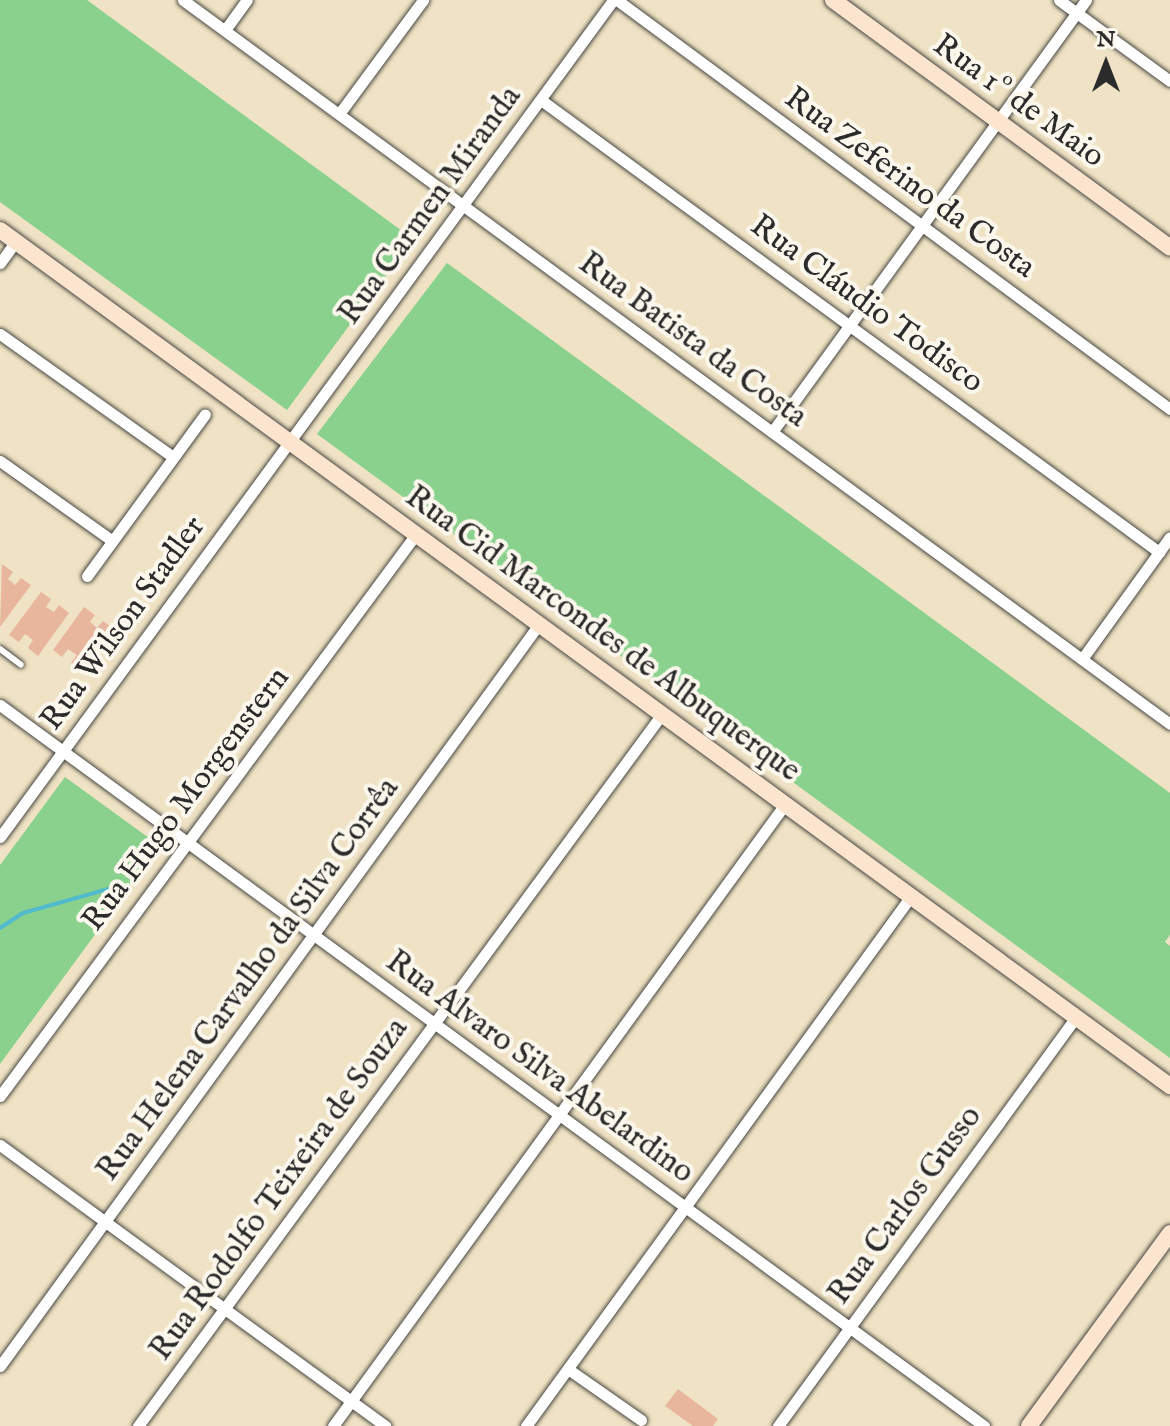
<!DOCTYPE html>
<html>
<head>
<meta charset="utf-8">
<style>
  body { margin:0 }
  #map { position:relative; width:1170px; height:1426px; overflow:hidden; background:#f0e3c5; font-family:"IM FELL English",serif }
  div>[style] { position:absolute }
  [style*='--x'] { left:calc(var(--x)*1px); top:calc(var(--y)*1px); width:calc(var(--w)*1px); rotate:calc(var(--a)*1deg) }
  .green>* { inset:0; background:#89d18d }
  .stream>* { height:4px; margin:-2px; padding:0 2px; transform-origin:2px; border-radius:2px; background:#51bbcd }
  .building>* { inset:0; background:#e8b59d }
  .roads { filter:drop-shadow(0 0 2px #494742) drop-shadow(0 0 2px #494742) }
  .lane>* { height:6px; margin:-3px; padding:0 3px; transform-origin:3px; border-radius:3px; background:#fff }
  .street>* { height:11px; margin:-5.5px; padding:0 5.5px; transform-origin:5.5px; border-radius:5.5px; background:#fff }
  .secondary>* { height:16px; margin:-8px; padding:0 8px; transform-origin:8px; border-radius:8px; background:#fbe5cf }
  span { translate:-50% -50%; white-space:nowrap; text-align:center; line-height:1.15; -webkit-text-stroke:8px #fbf7ec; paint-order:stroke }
  .street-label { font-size:32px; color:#2b2b2b }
  .north { position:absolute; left:1066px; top:24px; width:80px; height:80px; -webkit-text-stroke:6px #fbf7ec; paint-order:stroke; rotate:0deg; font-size:22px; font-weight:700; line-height:32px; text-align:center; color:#2b2b2b }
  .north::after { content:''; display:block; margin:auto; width:28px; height:36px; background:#2b2b2b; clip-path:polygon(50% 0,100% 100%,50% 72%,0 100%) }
</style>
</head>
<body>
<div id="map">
  <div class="green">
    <i style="clip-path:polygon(0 0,87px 0,413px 239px,287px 410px,0 202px)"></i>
    <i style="clip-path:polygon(447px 263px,1170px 793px,1170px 935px,1165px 942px,1170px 946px,1170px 1058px,317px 434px)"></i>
    <i style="clip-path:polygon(65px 777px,160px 846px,0 1064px,0 865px)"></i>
  </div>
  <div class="stream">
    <i style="--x:0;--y:928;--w:27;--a:-33"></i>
    <i style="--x:23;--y:913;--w:100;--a:-15.7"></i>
  </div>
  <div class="building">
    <i style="clip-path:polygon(2px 564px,13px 572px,8px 579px,15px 585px,21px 578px,31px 585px,0 627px)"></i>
    <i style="clip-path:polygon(41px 592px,51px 599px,46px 607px,54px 612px,59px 605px,69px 613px,38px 656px,28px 648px,33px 640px,25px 634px,19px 642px,9px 635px)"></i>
    <i style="clip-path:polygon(84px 607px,95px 615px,90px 622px,97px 628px,103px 621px,113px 628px,82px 671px,71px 663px,77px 655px,68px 649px,62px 657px,53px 650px)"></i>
    <i style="clip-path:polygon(678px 1389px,718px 1419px,713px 1426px,693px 1426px,665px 1406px)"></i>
  </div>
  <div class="roads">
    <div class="lane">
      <i style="--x:0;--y:649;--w:26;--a:37"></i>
    </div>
    <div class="street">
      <i style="--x:183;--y:0;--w:1224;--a:36.26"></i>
      <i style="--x:617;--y:0;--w:688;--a:36.49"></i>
      <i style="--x:1059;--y:0;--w:137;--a:36.1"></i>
      <i style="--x:225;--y:30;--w:37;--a:-54"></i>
      <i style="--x:541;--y:100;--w:766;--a:36.18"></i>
      <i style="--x:339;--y:114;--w:142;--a:-53.6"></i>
      <i style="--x:0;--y:263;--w:27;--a:-54"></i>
      <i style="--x:0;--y:334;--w:212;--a:35.4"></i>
      <i style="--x:772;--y:432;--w:534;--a:-53.99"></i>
      <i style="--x:0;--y:461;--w:136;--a:35.4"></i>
      <i style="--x:87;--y:576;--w:200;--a:-53.9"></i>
      <i style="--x:1082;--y:659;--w:150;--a:-54.2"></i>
      <i style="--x:0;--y:705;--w:1220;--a:36.23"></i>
      <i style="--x:0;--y:837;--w:1037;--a:-53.78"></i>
      <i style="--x:0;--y:1096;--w:699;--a:-53.49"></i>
      <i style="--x:0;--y:1145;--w:477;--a:36.1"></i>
      <i style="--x:0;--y:1366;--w:917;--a:-54"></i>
      <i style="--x:568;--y:1369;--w:89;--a:34.9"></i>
      <i style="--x:138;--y:1426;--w:884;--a:-53.65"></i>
      <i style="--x:333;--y:1426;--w:769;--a:-53.99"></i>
      <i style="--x:526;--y:1426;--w:655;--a:-54"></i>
      <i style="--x:778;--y:1426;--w:506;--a:-53.92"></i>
    </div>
    <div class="secondary">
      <i style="--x:833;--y:0;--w:418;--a:36.3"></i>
      <i style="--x:0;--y:230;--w:1450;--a:36.19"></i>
      <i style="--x:1029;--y:1426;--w:239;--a:-53.8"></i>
    </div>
  </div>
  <div class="street-label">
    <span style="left:1018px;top:102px;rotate:36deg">Rua 1º de Maio</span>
    <span style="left:909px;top:184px;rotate:36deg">Rua Zeferino da Costa</span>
    <span style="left:431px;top:206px;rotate:-54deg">Rua Carmen Miranda</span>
    <span style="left:866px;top:305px;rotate:36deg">Rua Cláudio Todisco</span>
    <span style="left:692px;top:341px;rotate:36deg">Rua Batista da Costa</span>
    <span style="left:124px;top:624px;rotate:-54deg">Rua Wilson Stadler</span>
    <span style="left:602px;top:635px;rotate:36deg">Rua Cid Marcondes de Albuquerque</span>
    <span style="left:187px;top:800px;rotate:-53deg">Rua Hugo Morgenstern</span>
    <span style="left:249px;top:980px;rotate:-54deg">Rua Helena Carvalho da Silva Corrêa</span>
    <span style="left:539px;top:1068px;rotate:36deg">Rua Alvaro Silva Abelardino</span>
    <span style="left:280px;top:1190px;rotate:-54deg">Rua Rodolfo Teixeira de Souza</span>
    <span style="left:906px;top:1206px;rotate:-54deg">Rua Carlos Gusso</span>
  </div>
  <div class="north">N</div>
</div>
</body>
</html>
